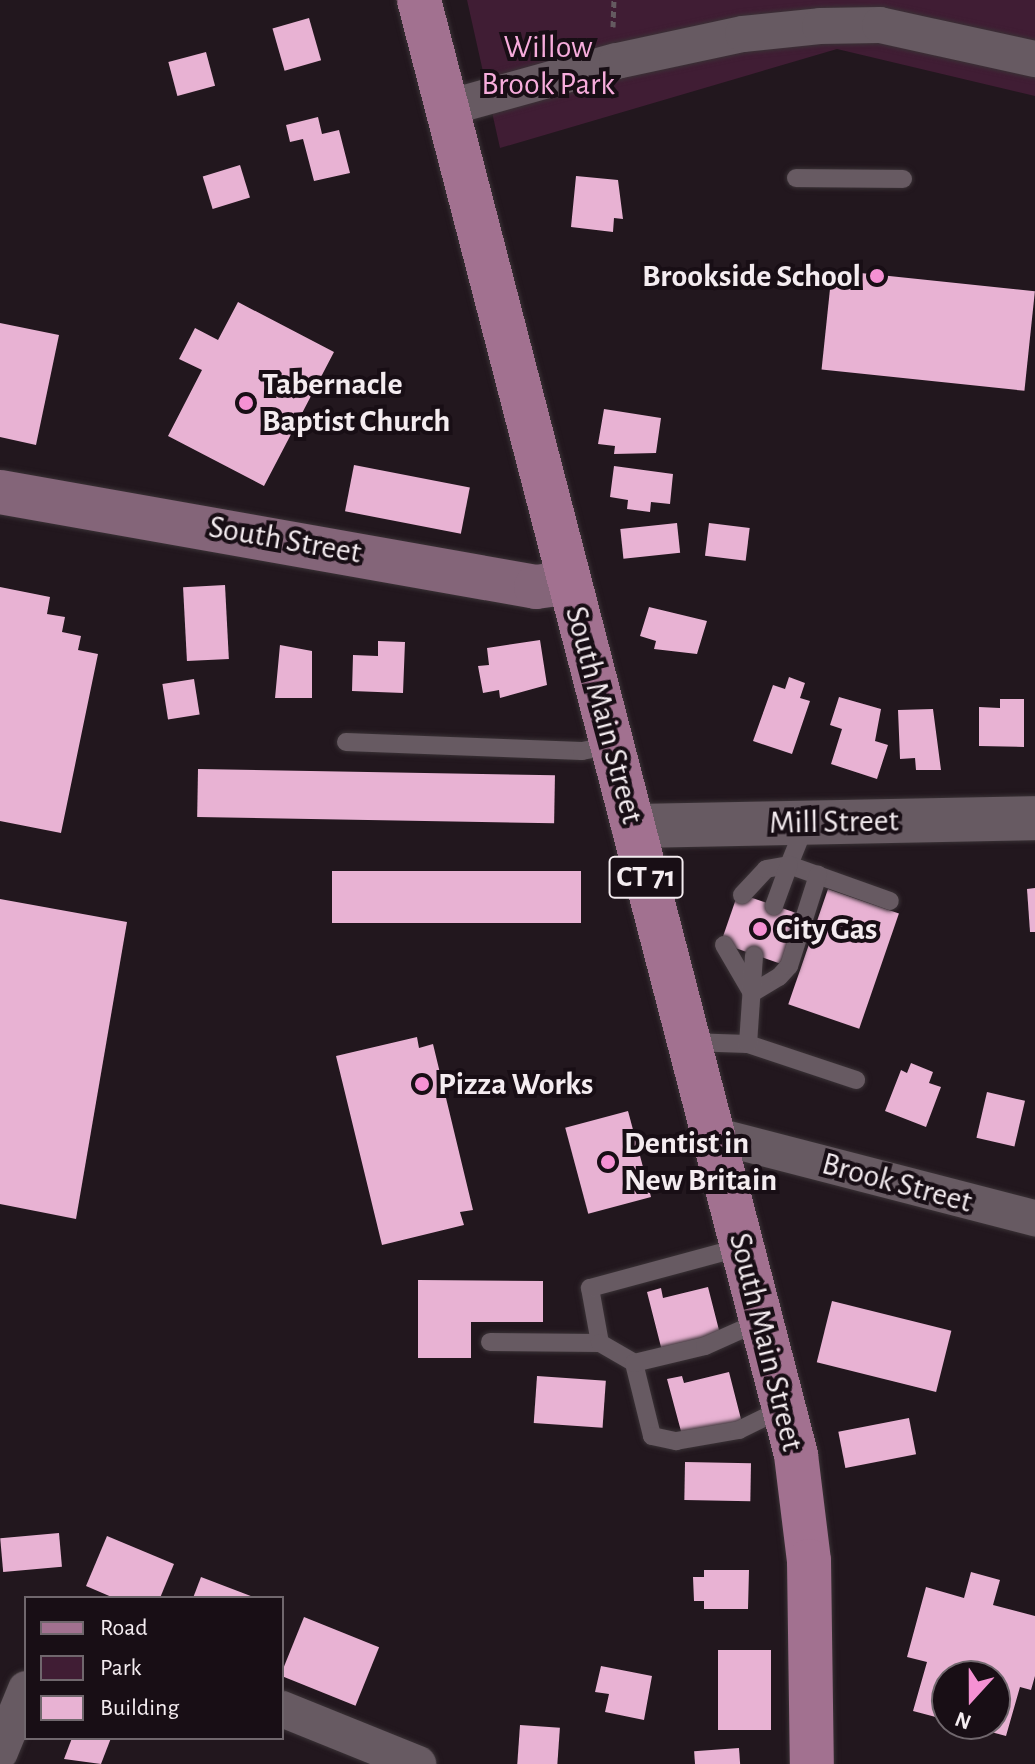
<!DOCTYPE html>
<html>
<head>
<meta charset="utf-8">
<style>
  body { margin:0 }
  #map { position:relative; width:1035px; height:1764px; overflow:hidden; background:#22171e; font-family:"Alegreya Sans",sans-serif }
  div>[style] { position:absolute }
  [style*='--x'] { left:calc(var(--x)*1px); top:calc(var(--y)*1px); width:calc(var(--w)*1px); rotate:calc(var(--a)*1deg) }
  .green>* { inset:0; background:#401d34 }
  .building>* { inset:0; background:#e8b2d3; transform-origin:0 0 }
  .path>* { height:5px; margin-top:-2.5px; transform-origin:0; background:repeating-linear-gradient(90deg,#645a60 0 6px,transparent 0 10px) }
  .roads { filter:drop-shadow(0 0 2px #3a3236) drop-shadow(0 0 2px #3a3236) }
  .service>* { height:18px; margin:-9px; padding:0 9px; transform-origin:9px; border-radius:9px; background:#675a62 }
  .minor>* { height:36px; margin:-18px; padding:0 18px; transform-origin:18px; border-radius:18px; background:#675a62 }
  .tertiary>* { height:44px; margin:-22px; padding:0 22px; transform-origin:22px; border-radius:22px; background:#675a62 }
  .secondary>* { height:44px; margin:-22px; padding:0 22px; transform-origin:22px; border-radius:22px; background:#846579 }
  .primary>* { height:44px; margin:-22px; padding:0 22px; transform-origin:22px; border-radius:22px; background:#a27190 }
  .dots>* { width:22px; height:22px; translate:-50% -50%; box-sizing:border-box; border:4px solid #180e15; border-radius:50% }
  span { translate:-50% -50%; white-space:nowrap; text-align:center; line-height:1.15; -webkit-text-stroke:8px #180e15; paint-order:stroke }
  .shield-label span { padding:2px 6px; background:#180e15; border:2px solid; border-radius:6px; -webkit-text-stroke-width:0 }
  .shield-label { font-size:30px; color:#f4ecf0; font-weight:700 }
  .park-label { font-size:32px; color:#f7acdc }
  .poi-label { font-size:32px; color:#f4ecf0; font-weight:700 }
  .right { translate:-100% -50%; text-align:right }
  .left { translate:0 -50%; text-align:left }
  .street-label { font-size:32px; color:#f4ecf0 }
  .legend { position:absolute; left:24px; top:1596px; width:260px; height:144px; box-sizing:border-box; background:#180e15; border:2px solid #70676d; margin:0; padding:10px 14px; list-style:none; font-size:24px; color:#f4ecf0 }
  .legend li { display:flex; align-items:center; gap:16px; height:40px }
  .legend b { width:40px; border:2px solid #70676d }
  .north { position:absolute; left:931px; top:1660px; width:80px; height:80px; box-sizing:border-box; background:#180e15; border:2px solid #70676d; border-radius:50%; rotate:201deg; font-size:22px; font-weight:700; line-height:32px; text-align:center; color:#f4ecf0 }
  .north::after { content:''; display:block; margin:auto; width:28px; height:36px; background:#f591d3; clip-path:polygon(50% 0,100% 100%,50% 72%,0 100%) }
</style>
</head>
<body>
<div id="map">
  <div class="green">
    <i style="clip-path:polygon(467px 0,1035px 0,1035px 96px,837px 49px,500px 148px)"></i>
  </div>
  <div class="building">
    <i style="left:309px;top:18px;width:44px;height:38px;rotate:74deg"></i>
    <i style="left:206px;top:52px;width:35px;height:39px;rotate:75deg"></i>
    <i style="clip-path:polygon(318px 117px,322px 134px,339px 130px,350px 173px,314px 181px,303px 139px,290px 142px,286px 125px)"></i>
    <i style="left:240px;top:165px;width:34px;height:39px;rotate:73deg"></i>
    <i style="clip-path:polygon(576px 176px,618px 180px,623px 219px,614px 218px,613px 232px,571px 227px)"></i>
    <i style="left:832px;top:270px;width:204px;height:100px;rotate:6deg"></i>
    <i style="clip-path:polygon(238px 302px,334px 352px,264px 486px,168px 436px,202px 370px,179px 359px,195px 328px,218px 340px)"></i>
    <i style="clip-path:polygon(0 323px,59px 335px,36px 445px,0 437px)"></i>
    <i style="clip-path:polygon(604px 409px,661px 418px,656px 453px,614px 454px,615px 446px,598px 444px)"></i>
    <i style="left:354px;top:465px;width:118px;height:47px;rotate:11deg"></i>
    <i style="clip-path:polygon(614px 466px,673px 474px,670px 504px,651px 502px,650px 512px,627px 509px,628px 500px,610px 497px)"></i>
    <i style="left:677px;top:523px;width:30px;height:57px;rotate:84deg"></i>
    <i style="left:709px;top:523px;width:41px;height:33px;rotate:7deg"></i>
    <i style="left:225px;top:585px;width:74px;height:42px;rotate:87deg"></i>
    <i style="clip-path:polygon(0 587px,50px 597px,47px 614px,65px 617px,62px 632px,81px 636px,78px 650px,98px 654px,61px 833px,0 821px)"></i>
    <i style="clip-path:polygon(649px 607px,707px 621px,697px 654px,654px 649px,656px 641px,640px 636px)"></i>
    <i style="clip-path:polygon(540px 640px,547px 685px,500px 698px,499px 690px,483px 693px,478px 666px,489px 665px,487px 648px)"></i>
    <i style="clip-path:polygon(378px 641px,405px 642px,403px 693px,352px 691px,353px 655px,378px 656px)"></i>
    <i style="clip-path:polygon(280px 645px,312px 651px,312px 698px,275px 698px)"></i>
    <i style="clip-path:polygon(789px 677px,805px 683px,800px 698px,810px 701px,792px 754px,753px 741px,773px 685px,785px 689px)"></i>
    <i style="left:194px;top:679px;width:36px;height:32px;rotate:81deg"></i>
    <i style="clip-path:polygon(839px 697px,881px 709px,875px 741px,888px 745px,877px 779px,831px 764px,842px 729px,830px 725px)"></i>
    <i style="clip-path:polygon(1000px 699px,1024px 699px,1024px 747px,979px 746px,979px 707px,1000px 708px)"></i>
    <i style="clip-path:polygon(933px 709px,941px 770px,916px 770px,915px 758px,900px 759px,898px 710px)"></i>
    <i style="left:198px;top:769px;width:357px;height:48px;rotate:1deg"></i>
    <i style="left:332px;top:871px;width:249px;height:52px"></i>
    <i style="clip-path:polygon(1035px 888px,1035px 932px,1030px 932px,1027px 889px)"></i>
    <i style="left:828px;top:889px;width:75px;height:122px;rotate:19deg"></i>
    <i style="left:738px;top:893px;width:67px;height:53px;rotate:19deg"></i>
    <i style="clip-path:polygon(0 899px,127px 922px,76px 1219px,0 1204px)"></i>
    <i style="clip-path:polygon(417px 1037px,419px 1048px,433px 1044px,473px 1210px,460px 1212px,464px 1225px,382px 1245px,336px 1056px)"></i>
    <i style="clip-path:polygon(911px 1063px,933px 1072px,929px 1083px,941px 1087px,926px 1127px,885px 1111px,901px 1070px,907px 1073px)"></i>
    <i style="left:987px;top:1092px;width:39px;height:47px;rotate:13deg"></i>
    <i style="left:628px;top:1111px;width:89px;height:65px;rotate:75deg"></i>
    <i style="clip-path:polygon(418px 1280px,543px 1281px,543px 1322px,471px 1322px,471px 1358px,418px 1358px)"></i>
    <i style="clip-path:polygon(708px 1287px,720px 1334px,662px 1351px,647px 1292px,661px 1288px,663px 1298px)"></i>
    <i style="left:832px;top:1301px;width:123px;height:63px;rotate:14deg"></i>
    <i style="clip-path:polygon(729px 1372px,742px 1423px,682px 1435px,667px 1379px,682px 1376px,684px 1383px)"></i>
    <i style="left:537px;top:1376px;width:69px;height:47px;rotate:4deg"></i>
    <i style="left:909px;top:1418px;width:37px;height:72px;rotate:79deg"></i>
    <i style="left:685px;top:1462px;width:66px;height:38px;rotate:1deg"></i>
    <i style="left:59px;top:1533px;width:34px;height:59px;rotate:85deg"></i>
    <i style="clip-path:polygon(107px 1536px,174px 1564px,160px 1598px,114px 1598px,86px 1586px)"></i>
    <i style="clip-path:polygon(704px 1570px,749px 1570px,748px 1609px,704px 1609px,704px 1601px,694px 1601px,693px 1577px,704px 1577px)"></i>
    <i style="clip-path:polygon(971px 1572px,1000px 1580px,993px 1605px,1035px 1616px,1035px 1676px,1031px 1690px,1020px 1687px,1006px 1736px,965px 1725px,995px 1724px,995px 1676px,947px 1676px,947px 1720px,913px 1711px,927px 1662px,907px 1657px,926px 1587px,964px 1598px)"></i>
    <i style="clip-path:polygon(201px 1577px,256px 1598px,193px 1598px)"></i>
    <i style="left:304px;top:1617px;width:81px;height:63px;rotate:22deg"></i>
    <i style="left:718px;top:1650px;width:53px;height:80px"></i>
    <i style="clip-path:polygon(601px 1666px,652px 1676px,644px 1720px,605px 1712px,609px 1694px,595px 1692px)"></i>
    <i style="left:520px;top:1725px;width:40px;height:39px;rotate:4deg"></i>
    <i style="clip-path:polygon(72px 1738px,111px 1738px,101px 1764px,64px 1759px)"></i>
    <i style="left:739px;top:1748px;width:16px;height:45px;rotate:86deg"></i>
  </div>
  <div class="path">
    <i style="--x:613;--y:27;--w:27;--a:-88"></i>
  </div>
  <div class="roads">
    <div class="service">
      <i style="--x:796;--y:178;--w:107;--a:0.5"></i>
      <i style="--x:346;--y:742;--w:236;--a:2.2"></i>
      <i style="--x:582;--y:751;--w:31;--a:-11"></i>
      <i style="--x:806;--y:823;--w:45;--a:112"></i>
      <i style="--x:789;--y:865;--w:107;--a:19.6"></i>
      <i style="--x:742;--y:895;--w:35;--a:-47"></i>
      <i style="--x:766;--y:869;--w:23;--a:-10"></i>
      <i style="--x:774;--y:906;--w:44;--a:-69.9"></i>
      <i style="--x:724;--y:945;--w:56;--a:59.7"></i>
      <i style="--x:752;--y:993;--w:31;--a:-31"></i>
      <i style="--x:779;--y:977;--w:15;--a:-48"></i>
      <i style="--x:789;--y:966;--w:96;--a:-72.3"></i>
      <i style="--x:689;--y:1042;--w:59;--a:1.9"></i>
      <i style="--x:748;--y:1044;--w:114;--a:18.4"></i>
      <i style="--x:748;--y:1044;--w:89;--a:-86.1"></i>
      <i style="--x:490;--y:1342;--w:110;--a:0.5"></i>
      <i style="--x:600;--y:1343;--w:56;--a:-100.3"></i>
      <i style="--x:590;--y:1288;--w:157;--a:-15.1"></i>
      <i style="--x:600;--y:1343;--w:39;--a:30"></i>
      <i style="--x:634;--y:1363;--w:75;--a:76.1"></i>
      <i style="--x:652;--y:1436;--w:25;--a:12"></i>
      <i style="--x:676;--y:1441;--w:64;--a:-9.9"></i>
      <i style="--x:739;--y:1430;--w:50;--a:-26.1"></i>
      <i style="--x:634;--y:1363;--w:73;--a:-13.5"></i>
      <i style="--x:705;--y:1346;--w:61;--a:-24.1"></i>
    </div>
    <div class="minor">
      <i style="--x:447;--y:108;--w:176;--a:-15.5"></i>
      <i style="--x:617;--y:61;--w:129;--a:-12.1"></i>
      <i style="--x:743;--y:34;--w:77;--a:-5.9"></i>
      <i style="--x:820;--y:26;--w:60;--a:-1"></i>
      <i style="--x:880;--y:25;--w:159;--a:12.4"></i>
      <i style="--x:713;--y:1135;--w:333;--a:14.5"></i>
      <i style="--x:282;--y:1709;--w:147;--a:22"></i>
      <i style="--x:0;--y:1752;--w:68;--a:-67.6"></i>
    </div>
    <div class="tertiary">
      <i style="--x:633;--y:826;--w:402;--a:-1.1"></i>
    </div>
    <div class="secondary">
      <i style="--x:0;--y:492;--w:544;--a:10.05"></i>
      <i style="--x:536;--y:587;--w:34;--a:-8"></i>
    </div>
    <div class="primary">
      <i style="--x:419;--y:0;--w:1503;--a:75.47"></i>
      <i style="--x:796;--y:1455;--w:107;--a:83"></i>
      <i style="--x:809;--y:1561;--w:203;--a:89.2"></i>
    </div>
  </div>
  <div class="dots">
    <i style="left:877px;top:276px;background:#f591d3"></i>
    <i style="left:246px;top:403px;background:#f591d3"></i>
    <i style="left:760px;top:929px;background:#f591d3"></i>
    <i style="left:422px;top:1084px;background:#f591d3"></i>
    <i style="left:608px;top:1162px;background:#f591d3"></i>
  </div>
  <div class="shield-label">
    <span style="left:646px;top:877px">CT 71</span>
  </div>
  <div class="park-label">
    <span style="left:548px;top:66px">Willow<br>Brook Park</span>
  </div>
  <div class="poi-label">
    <span class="right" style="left:861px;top:276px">Brookside School</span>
    <span class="left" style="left:262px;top:403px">Tabernacle<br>Baptist Church</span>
    <span class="left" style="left:776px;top:929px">City Gas</span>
    <span class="left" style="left:438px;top:1084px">Pizza Works</span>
    <span class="left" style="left:624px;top:1162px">Dentist in<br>New Britain</span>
  </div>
  <div class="street-label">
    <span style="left:285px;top:540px;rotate:10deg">South Street</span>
    <span style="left:604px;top:715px;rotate:75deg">South Main Street</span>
    <span style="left:834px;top:822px;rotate:-1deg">Mill Street</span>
    <span style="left:897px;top:1183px;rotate:15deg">Brook Street</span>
    <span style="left:766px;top:1342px;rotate:76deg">South Main Street</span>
  </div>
  <ul class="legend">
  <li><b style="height:10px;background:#a27190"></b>Road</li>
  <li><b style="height:22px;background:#401d34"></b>Park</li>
  <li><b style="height:22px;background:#e8b2d3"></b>Building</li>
  </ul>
  <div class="north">N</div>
</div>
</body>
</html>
